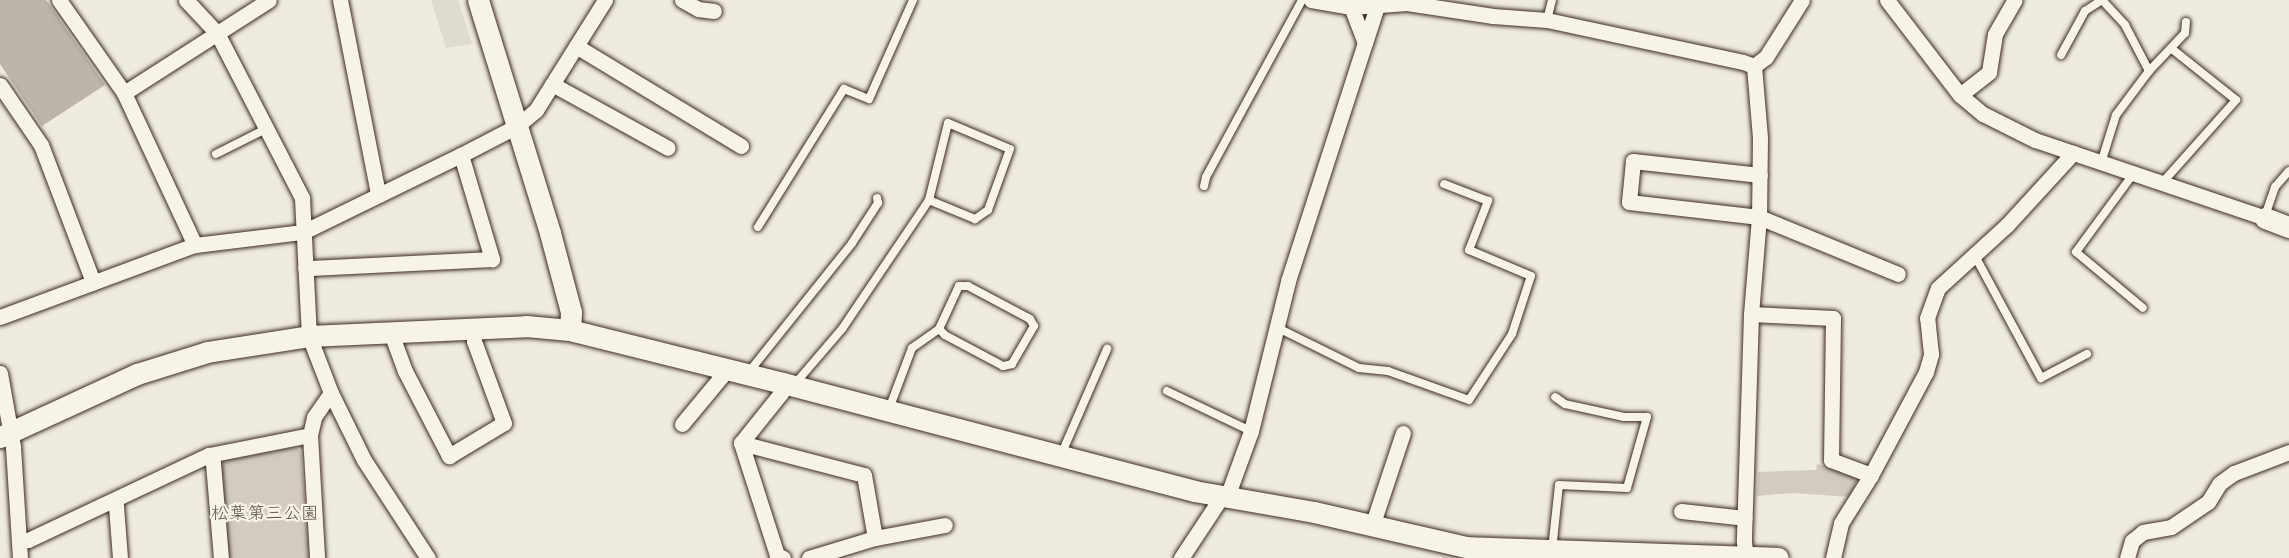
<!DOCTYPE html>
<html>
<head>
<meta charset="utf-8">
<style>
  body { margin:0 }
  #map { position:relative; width:2289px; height:558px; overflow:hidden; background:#efebe0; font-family:"Playpen Sans","Klee One",sans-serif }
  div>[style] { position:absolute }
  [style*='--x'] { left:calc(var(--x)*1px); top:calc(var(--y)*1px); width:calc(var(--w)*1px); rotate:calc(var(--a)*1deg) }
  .built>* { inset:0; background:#e0dbd0 }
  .green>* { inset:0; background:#d1cbc0 }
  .building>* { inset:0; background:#bdb5aa }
  .roads { filter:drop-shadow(0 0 2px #3b2a1e) drop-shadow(0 0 2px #3b2a1e) }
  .lane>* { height:8px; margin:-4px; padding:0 4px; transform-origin:4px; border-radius:4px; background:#f7f3e8 }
  .street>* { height:15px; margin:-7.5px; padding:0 7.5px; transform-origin:7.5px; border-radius:7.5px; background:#f7f3e8 }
  .secondary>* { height:21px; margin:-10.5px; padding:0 10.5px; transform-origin:10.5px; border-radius:10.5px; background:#f7f3e8 }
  span { translate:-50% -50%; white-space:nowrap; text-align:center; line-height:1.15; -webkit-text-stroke:4.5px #f7f3e8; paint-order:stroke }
  .park-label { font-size:18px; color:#605246 }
</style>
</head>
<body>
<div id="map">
  <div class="built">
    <i style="clip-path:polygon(431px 0,458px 0,472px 44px,446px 48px)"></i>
  </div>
  <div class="green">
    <i style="clip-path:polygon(296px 447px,301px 452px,309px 558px,228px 558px,221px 466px,226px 460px)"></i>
    <i style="clip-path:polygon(1817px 464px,1854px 475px,1856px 482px,1850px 497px,1793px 493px,1757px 496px,1758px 472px,1816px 470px)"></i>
  </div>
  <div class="building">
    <i style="clip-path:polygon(0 0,46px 0,105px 85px,42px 126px,0 64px)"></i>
  </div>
  <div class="roads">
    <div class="lane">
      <i style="--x:2102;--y:0;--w:34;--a:47"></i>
      <i style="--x:2125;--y:25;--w:52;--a:62.4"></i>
      <i style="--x:1547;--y:20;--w:21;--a:-76"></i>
      <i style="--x:2061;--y:55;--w:50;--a:-61.4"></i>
      <i style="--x:2085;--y:11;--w:20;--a:-33"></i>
      <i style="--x:216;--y:154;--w:56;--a:-26.6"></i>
      <i style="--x:2101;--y:163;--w:50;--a:-72.6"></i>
      <i style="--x:2116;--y:115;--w:55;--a:-53.1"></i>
      <i style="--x:2149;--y:71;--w:52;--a:-46.5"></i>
      <i style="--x:2185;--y:33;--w:11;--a:-85"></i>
      <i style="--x:2134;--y:173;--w:98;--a:126.3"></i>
      <i style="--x:2076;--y:252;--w:87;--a:39.9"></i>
      <i style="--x:2163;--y:182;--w:110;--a:-48.3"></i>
      <i style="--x:2236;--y:100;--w:82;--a:-141.4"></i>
      <i style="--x:1204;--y:186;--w:9;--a:-77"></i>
      <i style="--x:1206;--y:177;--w:201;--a:-61.5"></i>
      <i style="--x:2265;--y:216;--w:31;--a:-71"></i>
      <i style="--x:2275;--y:187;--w:21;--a:-49"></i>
      <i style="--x:758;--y:227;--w:163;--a:-58.1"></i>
      <i style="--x:844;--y:89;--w:27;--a:22"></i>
      <i style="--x:869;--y:99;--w:108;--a:-66"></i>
      <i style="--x:1975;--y:256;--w:139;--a:61.6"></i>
      <i style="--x:2041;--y:378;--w:52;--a:-27.6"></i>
      <i style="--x:1278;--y:328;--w:90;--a:26.3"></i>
      <i style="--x:1359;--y:368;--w:29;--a:6"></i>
      <i style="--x:1388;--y:371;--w:86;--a:19.7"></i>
      <i style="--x:1469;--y:400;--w:79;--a:-56.9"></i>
      <i style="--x:1512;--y:334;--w:61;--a:-71.9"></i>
      <i style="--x:1531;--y:276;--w:67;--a:-157.2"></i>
      <i style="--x:1469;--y:250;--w:53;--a:-68.8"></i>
      <i style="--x:1488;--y:201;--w:47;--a:-158.9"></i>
      <i style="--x:748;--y:373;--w:166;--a:-51.3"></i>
      <i style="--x:852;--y:243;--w:48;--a:-57"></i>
      <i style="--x:878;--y:203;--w:5;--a:-101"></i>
      <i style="--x:798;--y:385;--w:7;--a:-74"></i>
      <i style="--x:800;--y:378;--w:65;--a:-49.4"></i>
      <i style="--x:842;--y:329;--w:156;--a:-56"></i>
      <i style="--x:929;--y:200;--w:79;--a:-76.1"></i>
      <i style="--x:948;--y:123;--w:67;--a:22.8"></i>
      <i style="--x:1010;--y:149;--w:65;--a:109.8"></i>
      <i style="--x:988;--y:210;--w:16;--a:145"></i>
      <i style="--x:975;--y:219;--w:50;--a:-157.6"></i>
      <i style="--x:1167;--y:391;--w:93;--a:25.5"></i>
      <i style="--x:889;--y:409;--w:65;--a:-69.3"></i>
      <i style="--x:912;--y:348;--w:33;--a:-35"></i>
      <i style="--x:939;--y:329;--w:47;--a:-65.1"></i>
      <i style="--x:959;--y:286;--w:9;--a:0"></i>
      <i style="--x:968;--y:286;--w:70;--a:28"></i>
      <i style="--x:1030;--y:319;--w:8;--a:60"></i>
      <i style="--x:1034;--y:326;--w:44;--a:120.1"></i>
      <i style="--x:1012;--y:364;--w:9;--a:167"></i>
      <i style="--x:1003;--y:366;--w:66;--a:-151.9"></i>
      <i style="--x:945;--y:335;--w:8;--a:-135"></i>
      <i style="--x:1061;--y:455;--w:116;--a:-66.5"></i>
      <i style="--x:1552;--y:550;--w:65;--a:-83.9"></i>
      <i style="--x:1559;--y:485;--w:68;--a:2.5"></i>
      <i style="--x:1627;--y:488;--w:74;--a:-74.3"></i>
      <i style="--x:1647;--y:417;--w:23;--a:180"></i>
      <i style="--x:1624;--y:417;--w:60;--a:-167.6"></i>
      <i style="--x:1565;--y:404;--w:12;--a:-145"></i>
    </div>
    <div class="street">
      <i style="--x:59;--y:0;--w:113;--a:55"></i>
      <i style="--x:124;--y:93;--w:168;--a:65"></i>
      <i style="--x:186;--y:0;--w:45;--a:46.8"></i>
      <i style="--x:217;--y:33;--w:186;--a:62.7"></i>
      <i style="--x:302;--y:198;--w:138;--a:87.1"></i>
      <i style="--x:309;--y:336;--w:61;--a:68.9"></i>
      <i style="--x:331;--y:393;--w:75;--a:63.8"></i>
      <i style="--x:364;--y:460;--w:117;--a:56.9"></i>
      <i style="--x:340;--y:0;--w:197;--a:78.9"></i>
      <i style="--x:682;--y:0;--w:18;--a:29"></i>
      <i style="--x:698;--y:9;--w:16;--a:7"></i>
      <i style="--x:1311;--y:0;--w:41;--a:9.9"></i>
      <i style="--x:1351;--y:7;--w:56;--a:-4.1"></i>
      <i style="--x:1407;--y:3;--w:87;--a:8.6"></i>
      <i style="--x:1493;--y:16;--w:54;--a:4.2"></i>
      <i style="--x:1547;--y:20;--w:200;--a:12.1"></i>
      <i style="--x:1743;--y:62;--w:12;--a:20"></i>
      <i style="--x:1754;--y:66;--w:72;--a:85.2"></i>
      <i style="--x:1760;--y:138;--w:79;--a:90.7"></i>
      <i style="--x:1759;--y:217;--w:97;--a:94.7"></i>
      <i style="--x:1751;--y:314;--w:228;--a:91.8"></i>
      <i style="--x:1744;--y:542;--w:16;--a:83"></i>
      <i style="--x:1887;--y:0;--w:120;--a:52.5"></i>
      <i style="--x:1960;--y:95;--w:30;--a:40"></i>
      <i style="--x:1983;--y:114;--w:58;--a:26.6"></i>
      <i style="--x:2035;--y:140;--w:243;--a:18.7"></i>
      <i style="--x:1365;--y:43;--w:40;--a:-72"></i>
      <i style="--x:576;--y:46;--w:193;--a:31.2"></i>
      <i style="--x:1754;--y:66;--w:15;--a:-37"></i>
      <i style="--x:1766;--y:57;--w:67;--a:-57.7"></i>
      <i style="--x:552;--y:84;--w:132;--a:28.9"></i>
      <i style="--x:0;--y:85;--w:73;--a:55.7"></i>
      <i style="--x:41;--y:145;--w:147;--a:69.2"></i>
      <i style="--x:124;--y:93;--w:172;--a:-32.7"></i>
      <i style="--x:1960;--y:95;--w:37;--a:-38"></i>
      <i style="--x:1989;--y:72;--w:38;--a:-81"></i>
      <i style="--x:1995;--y:34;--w:39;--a:-60"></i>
      <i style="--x:461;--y:155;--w:63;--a:-27.4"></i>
      <i style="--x:517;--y:126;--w:25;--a:-40"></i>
      <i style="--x:536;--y:110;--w:130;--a:-57.9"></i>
      <i style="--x:1760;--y:175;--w:128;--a:-173.7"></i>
      <i style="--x:1633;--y:161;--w:41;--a:95.6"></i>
      <i style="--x:1629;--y:202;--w:131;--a:6.6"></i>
      <i style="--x:1759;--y:217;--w:150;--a:22.3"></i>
      <i style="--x:1751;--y:314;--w:82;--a:2.8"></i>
      <i style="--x:1833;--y:318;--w:142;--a:90.8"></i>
      <i style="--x:1831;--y:460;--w:43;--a:20.6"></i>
      <i style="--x:0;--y:317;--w:208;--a:-20.3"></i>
      <i style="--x:195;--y:245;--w:109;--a:-6.9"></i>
      <i style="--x:303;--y:232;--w:176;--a:-26"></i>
      <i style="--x:461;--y:155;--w:109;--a:73.4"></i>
      <i style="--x:492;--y:259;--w:187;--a:177.2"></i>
      <i style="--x:391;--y:333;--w:40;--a:69.8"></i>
      <i style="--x:405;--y:371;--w:96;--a:62.6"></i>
      <i style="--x:449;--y:456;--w:64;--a:-31"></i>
      <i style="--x:504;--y:423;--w:87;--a:-110.1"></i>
      <i style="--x:474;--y:341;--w:13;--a:-94"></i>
      <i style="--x:0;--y:373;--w:75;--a:80"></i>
      <i style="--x:13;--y:447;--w:111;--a:86.4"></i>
      <i style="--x:682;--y:424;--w:61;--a:-50.3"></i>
      <i style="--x:721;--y:377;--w:9;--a:-72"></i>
      <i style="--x:310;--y:435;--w:18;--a:-77"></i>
      <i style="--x:314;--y:417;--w:29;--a:-55"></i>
      <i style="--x:741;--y:443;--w:127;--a:14.6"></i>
      <i style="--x:864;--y:475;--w:64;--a:80.1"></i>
      <i style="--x:209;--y:455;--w:9;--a:63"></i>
      <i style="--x:213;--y:463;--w:95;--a:85.2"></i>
      <i style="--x:1227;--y:497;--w:70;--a:-70"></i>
      <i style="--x:1251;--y:431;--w:154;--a:-76.1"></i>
      <i style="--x:1288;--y:281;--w:250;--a:-72.1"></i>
      <i style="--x:1365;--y:43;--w:39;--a:-111"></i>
      <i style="--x:113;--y:501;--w:6;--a:59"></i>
      <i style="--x:116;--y:506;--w:52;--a:85.6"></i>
      <i style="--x:1681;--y:511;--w:64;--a:6.2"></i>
      <i style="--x:1372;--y:526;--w:98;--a:-71.6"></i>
      <i style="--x:19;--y:541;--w:9;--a:-6"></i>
      <i style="--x:28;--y:540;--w:200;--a:-25.2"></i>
      <i style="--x:209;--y:455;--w:103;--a:-11.2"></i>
      <i style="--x:310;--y:435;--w:123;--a:86.7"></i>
      <i style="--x:783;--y:558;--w:7;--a:-153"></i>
      <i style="--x:777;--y:555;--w:118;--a:-107.8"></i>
      <i style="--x:741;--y:443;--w:64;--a:-51.3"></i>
      <i style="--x:781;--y:393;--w:10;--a:-79"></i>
      <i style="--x:809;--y:558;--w:69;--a:-16.9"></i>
      <i style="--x:875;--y:538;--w:71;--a:-10.5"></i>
      <i style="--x:1181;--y:558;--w:74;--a:-56.5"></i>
      <i style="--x:1833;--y:558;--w:36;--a:-77"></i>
      <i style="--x:1841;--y:523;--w:57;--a:-58"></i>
      <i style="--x:1871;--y:475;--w:117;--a:-61.9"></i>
      <i style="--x:1926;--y:372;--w:19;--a:-74"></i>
      <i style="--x:1931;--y:354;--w:36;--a:-96"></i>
      <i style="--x:1927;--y:318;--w:32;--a:-70"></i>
      <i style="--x:1938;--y:288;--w:93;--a:-42.4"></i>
      <i style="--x:2007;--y:225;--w:98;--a:-47.5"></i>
      <i style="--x:2127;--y:558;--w:18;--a:-74"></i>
      <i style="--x:2132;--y:541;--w:14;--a:-39"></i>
      <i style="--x:2143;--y:532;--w:28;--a:-10"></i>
      <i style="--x:2171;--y:527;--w:45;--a:-34"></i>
      <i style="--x:2208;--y:502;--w:22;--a:-58"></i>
      <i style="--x:2220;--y:483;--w:17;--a:-36"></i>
      <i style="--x:2234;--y:473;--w:59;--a:-20.9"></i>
    </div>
    <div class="secondary">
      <i style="--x:478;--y:0;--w:244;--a:72.8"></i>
      <i style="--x:550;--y:233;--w:82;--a:75.1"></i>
      <i style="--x:571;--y:312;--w:18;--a:93"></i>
      <i style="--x:2265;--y:218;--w:26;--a:21"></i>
      <i style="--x:0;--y:437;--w:151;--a:-24.7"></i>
      <i style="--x:137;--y:374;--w:73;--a:-17.4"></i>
      <i style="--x:207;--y:352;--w:103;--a:-8.9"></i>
      <i style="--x:309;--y:336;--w:217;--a:-2.6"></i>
      <i style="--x:526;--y:326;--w:44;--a:5.2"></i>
      <i style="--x:570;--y:330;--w:219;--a:14"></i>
      <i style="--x:783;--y:383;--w:425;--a:14.7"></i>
      <i style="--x:1194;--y:491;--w:122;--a:9.9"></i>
      <i style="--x:1314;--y:512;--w:156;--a:13"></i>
      <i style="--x:1466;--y:547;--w:312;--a:2"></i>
    </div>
  </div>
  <div class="park-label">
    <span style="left:265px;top:512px">松葉第三公園</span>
  </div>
</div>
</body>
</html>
